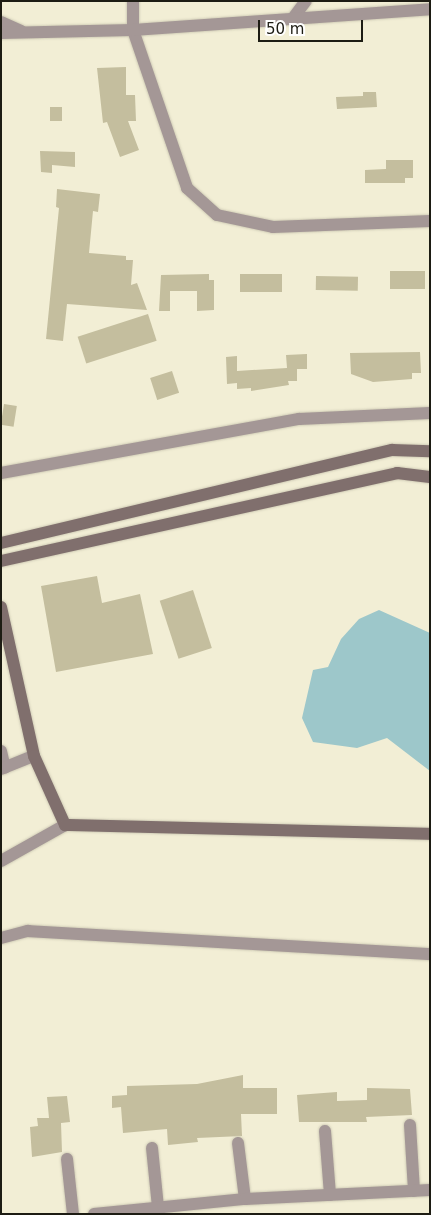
<!DOCTYPE html>
<html>
<head>
<meta charset="utf-8">
<style>
  body { margin:0 }
  #map { position:relative; width:431px; height:1215px; overflow:hidden; background:#f2eed5; font-family:"DejaVu Sans",sans-serif }
  div>[style] { position:absolute }
  [style*='--x'] { left:calc(var(--x)*1px); top:calc(var(--y)*1px); width:calc(var(--w)*1px); rotate:calc(var(--a)*1deg) }
  .water>* { inset:0; background:#9dc7ca }
  .building>* { inset:0; background:#c4be9e; transform-origin:0 0 }
  .roads { filter:drop-shadow(0 0 1px #d0ccb6) drop-shadow(0 0 1px #d0ccb6) }
  .street>* { height:12px; margin:-6px; padding:0 6px; transform-origin:6px; border-radius:6px; background:#a49796 }
  .secondary>* { height:12px; margin:-6px; padding:0 6px; transform-origin:6px; border-radius:6px; background:#806f6d }
  span { translate:-50% -50%; white-space:nowrap; text-align:center; line-height:1.15; -webkit-text-stroke:5px #fff; paint-order:stroke }
  .frame { position:absolute; inset:0; border:2px solid #1d1c13; pointer-events:none }
  .scale { position:absolute; left:258px; top:20px; width:105px; height:22px; box-sizing:border-box; border:2px solid #1d1c13; border-top:0; padding-left:6px; font-size:15px; line-height:18px; white-space:nowrap; color:#1d1c13; -webkit-text-stroke:4px #fff; paint-order:stroke }
</style>
</head>
<body>
<div id="map">
  <div class="water">
    <i style="clip-path:polygon(379px 610px,430px 633px,430px 771px,387px 738px,357px 748px,313px 742px,302px 718px,313px 670px,328px 667px,341px 639px,359px 619px)"></i>
  </div>
  <div class="building">
    <i style="clip-path:polygon(126px 67px,126px 95px,135px 95px,136px 121px,128px 121px,139px 150px,120px 157px,107px 122px,103px 123px,97px 68px)"></i>
    <i style="clip-path:polygon(363px 92px,376px 92px,377px 107px,337px 109px,336px 97px,363px 96px)"></i>
    <i style="left:50px;top:107px;width:12px;height:14px"></i>
    <i style="clip-path:polygon(40px 151px,75px 152px,75px 167px,52px 165px,52px 173px,41px 172px)"></i>
    <i style="clip-path:polygon(386px 160px,413px 160px,413px 178px,405px 178px,405px 183px,365px 183px,365px 170px,386px 169px)"></i>
    <i style="clip-path:polygon(57px 189px,100px 194px,98px 212px,93px 211px,89px 253px,126px 256px,126px 260px,133px 260px,131px 285px,137px 283px,147px 310px,67px 304px,63px 341px,46px 339px,59px 208px,56px 207px)"></i>
    <i style="left:425px;top:271px;width:18px;height:35px;rotate:90deg"></i>
    <i style="clip-path:polygon(209px 274px,209px 280px,214px 280px,214px 310px,197px 311px,197px 291px,170px 291px,170px 311px,159px 311px,161px 275px)"></i>
    <i style="left:240px;top:274px;width:42px;height:18px"></i>
    <i style="left:316px;top:276px;width:42px;height:14px;rotate:1deg"></i>
    <i style="left:148px;top:314px;width:28px;height:74px;rotate:72deg"></i>
    <i style="clip-path:polygon(420px 352px,421px 373px,412px 373px,412px 379px,373px 382px,351px 374px,350px 353px)"></i>
    <i style="clip-path:polygon(307px 354px,307px 369px,297px 369px,297px 381px,288px 381px,289px 385px,251px 391px,251px 388px,237px 389px,237px 383px,227px 384px,226px 357px,237px 356px,237px 371px,287px 368px,286px 355px)"></i>
    <i style="left:172px;top:371px;width:23px;height:23px;rotate:72deg"></i>
    <i style="left:4px;top:404px;width:13px;height:21px;rotate:9deg"></i>
    <i style="clip-path:polygon(97px 576px,102px 603px,140px 594px,153px 654px,56px 672px,41px 586px)"></i>
    <i style="left:193px;top:590px;width:61px;height:35px;rotate:72deg"></i>
    <i style="clip-path:polygon(243px 1075px,243px 1088px,277px 1088px,277px 1114px,241px 1114px,242px 1136px,197px 1138px,198px 1142px,168px 1145px,167px 1129px,123px 1133px,121px 1107px,112px 1108px,112px 1096px,127px 1095px,127px 1086px,197px 1084px)"></i>
    <i style="clip-path:polygon(367px 1088px,410px 1089px,412px 1115px,366px 1117px,367px 1122px,299px 1122px,297px 1095px,337px 1092px,337px 1101px,367px 1100px)"></i>
    <i style="clip-path:polygon(67px 1096px,70px 1122px,61px 1123px,62px 1152px,32px 1157px,30px 1127px,38px 1126px,37px 1118px,49px 1118px,47px 1097px)"></i>
  </div>
  <div class="roads">
    <div class="street">
      <i style="--x:133;--y:1;--w:29;--a:90"></i>
      <i style="--x:133;--y:30;--w:167;--a:71.1"></i>
      <i style="--x:187;--y:188;--w:40;--a:42"></i>
      <i style="--x:217;--y:215;--w:57;--a:12.1"></i>
      <i style="--x:273;--y:227;--w:157;--a:-2.2"></i>
      <i style="--x:293;--y:18;--w:21;--a:-53"></i>
      <i style="--x:1;--y:22;--w:22;--a:24"></i>
      <i style="--x:1;--y:33;--w:132;--a:-1.3"></i>
      <i style="--x:133;--y:30;--w:298;--a:-4"></i>
      <i style="--x:1;--y:473;--w:303;--a:-10.3"></i>
      <i style="--x:299;--y:419;--w:131;--a:-2.6"></i>
      <i style="--x:1;--y:751;--w:17;--a:77"></i>
      <i style="--x:1;--y:769;--w:35;--a:-22"></i>
      <i style="--x:1;--y:861;--w:73;--a:-29.4"></i>
      <i style="--x:1;--y:938;--w:28;--a:-15"></i>
      <i style="--x:28;--y:931;--w:403;--a:3.3"></i>
      <i style="--x:410;--y:1125;--w:66;--a:86.5"></i>
      <i style="--x:325;--y:1131;--w:64;--a:85.5"></i>
      <i style="--x:238;--y:1143;--w:56;--a:82.9"></i>
      <i style="--x:152;--y:1148;--w:59;--a:84.2"></i>
      <i style="--x:67;--y:1159;--w:55;--a:83.8"></i>
      <i style="--x:94;--y:1214;--w:152;--a:-5.7"></i>
      <i style="--x:245;--y:1199;--w:185;--a:-2.8"></i>
    </div>
    <div class="secondary">
      <i style="--x:1;--y:543;--w:402;--a:-13.4"></i>
      <i style="--x:392;--y:450;--w:38;--a:2"></i>
      <i style="--x:1;--y:561;--w:406;--a:-12.5"></i>
      <i style="--x:397;--y:473;--w:33;--a:7"></i>
      <i style="--x:1;--y:607;--w:153;--a:77.5"></i>
      <i style="--x:34;--y:756;--w:76;--a:65.8"></i>
      <i style="--x:65;--y:825;--w:365;--a:1.4"></i>
    </div>
  </div>
  <div class="frame"></div>
  <div class="scale">50 m</div>
</div>
</body>
</html>
